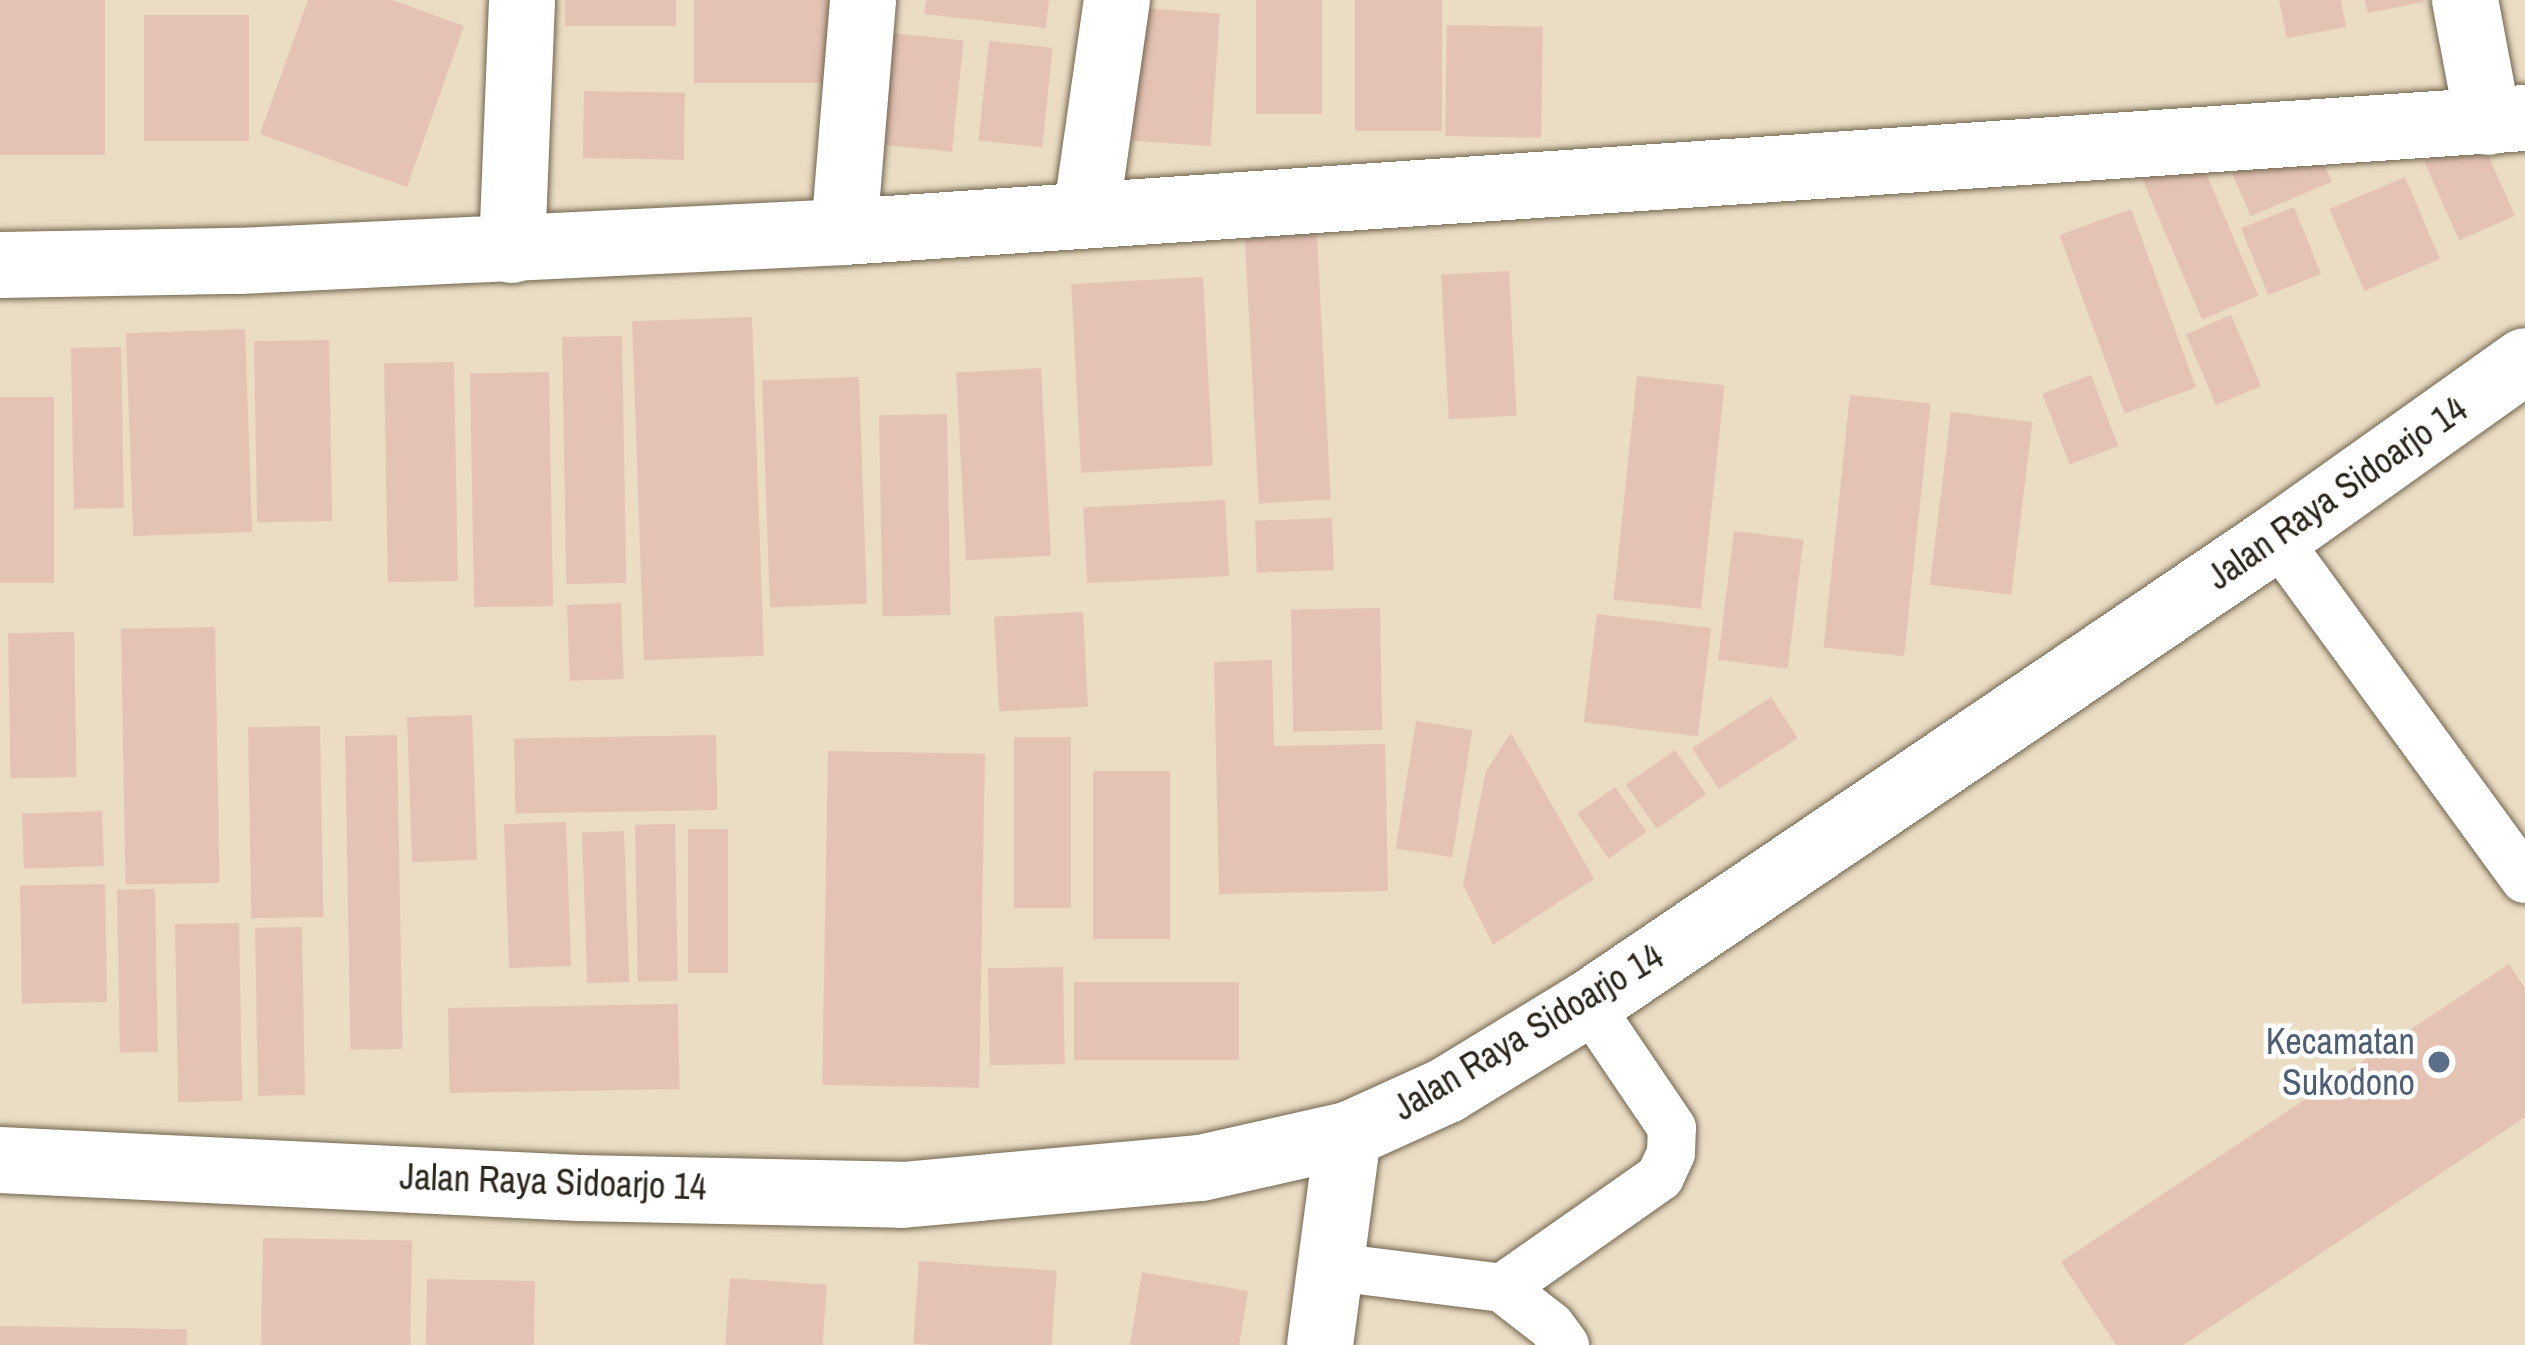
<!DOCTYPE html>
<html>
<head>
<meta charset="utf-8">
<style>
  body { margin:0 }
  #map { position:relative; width:2525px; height:1345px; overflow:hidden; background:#ebddc4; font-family:"Archivo Narrow",sans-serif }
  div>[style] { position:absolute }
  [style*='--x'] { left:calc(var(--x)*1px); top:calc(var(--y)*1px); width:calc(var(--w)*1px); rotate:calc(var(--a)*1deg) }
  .building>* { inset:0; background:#e4c2b4; transform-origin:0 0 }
  .roads { filter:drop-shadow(0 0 3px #71654f) drop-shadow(0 0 3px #71654f) }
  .service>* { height:48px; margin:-24px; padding:0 24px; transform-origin:24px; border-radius:24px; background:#fff }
  .minor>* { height:66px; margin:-33px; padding:0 33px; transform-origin:33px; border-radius:33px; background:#fff }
  .secondary>* { height:66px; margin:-33px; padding:0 33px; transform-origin:33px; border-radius:33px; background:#fff }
  .dots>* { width:33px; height:33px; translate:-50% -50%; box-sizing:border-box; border:6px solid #fff; border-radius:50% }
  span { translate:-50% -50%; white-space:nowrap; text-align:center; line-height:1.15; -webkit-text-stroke:9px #fff; paint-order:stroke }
  .street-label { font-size:36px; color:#2b261c }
  .service-label { font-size:36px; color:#4e5e75 }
  .right { translate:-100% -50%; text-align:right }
</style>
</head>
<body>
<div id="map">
  <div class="building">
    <i style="left:0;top:0;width:105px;height:155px"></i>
    <i style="clip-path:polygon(308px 0,392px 0,464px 26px,407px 187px,260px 134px)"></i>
    <i style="left:565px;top:0;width:111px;height:26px"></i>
    <i style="left:694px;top:0;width:138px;height:83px"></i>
    <i style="clip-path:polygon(926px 0,1049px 0,1046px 28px,924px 14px)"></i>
    <i style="left:1256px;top:0;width:66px;height:114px"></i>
    <i style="left:1355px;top:0;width:87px;height:131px"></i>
    <i style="clip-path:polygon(2279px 0,2341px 0,2346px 27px,2287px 38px)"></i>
    <i style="clip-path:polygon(2365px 0,2423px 0,2424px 2px,2368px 13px)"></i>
    <i style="left:1142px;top:8px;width:78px;height:133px;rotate:4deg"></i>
    <i style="left:249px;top:15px;width:126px;height:105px;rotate:90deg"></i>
    <i style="left:1447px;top:25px;width:96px;height:111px;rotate:1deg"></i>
    <i style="left:893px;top:33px;width:71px;height:112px;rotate:6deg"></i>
    <i style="left:989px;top:41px;width:64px;height:100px;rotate:6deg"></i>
    <i style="left:584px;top:91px;width:101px;height:67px;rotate:1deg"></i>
    <i style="left:2311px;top:133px;width:53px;height:88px;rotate:67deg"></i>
    <i style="left:2480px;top:137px;width:86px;height:61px;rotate:66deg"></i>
    <i style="left:2198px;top:154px;width:154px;height:61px;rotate:67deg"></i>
    <i style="left:2405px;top:177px;width:89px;height:82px;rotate:67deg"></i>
    <i style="left:2294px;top:207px;width:72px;height:57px;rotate:68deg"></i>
    <i style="left:2131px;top:209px;width:190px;height:76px;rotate:70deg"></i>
    <i style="left:1316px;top:219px;width:281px;height:72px;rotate:87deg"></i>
    <i style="left:1509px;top:271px;width:145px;height:68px;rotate:87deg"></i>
    <i style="left:1203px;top:277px;width:189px;height:132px;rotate:87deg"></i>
    <i style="left:2231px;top:315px;width:77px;height:49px;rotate:67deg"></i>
    <i style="left:752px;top:317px;width:339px;height:120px;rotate:88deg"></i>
    <i style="left:245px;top:329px;width:203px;height:119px;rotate:88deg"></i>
    <i style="left:622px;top:336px;width:247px;height:60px;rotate:89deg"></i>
    <i style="left:329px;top:340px;width:181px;height:75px;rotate:89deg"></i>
    <i style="left:121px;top:347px;width:161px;height:50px;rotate:89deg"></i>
    <i style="left:454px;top:362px;width:219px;height:70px;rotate:89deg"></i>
    <i style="left:1041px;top:368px;width:188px;height:85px;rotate:87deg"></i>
    <i style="left:549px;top:372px;width:234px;height:79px;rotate:89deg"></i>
    <i style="left:2091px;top:375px;width:76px;height:52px;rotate:69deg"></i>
    <i style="left:1637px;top:376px;width:88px;height:225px;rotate:6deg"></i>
    <i style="left:859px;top:377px;width:227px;height:97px;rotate:88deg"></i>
    <i style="left:1850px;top:395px;width:81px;height:254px;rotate:6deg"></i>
    <i style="left:0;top:397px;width:54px;height:186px"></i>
    <i style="left:1951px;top:412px;width:82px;height:174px;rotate:7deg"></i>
    <i style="left:947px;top:414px;width:201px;height:68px;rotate:89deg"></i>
    <i style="left:1225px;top:500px;width:76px;height:142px;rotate:87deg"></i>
    <i style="left:1332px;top:518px;width:52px;height:77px;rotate:88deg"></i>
    <i style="left:1734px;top:531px;width:70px;height:130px;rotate:7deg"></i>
    <i style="left:621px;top:603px;width:76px;height:54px;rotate:88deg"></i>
    <i style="left:1380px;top:608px;width:122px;height:89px;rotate:89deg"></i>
    <i style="left:1083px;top:612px;width:95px;height:89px;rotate:87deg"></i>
    <i style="left:1597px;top:614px;width:115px;height:109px;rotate:7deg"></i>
    <i style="left:215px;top:627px;width:256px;height:94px;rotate:89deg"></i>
    <i style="left:74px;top:632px;width:145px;height:66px;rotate:89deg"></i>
    <i style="clip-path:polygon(1272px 660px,1274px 746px,1385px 744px,1388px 891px,1219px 894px,1214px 662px)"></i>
    <i style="left:1771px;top:697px;width:49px;height:94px;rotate:57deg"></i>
    <i style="left:472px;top:715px;width:145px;height:65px;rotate:88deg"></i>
    <i style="left:1416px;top:721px;width:57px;height:129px;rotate:9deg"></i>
    <i style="left:320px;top:726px;width:191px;height:72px;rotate:89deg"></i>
    <i style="clip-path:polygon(1511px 733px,1594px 879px,1493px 945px,1463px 885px,1486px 771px)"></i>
    <i style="left:397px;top:735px;width:314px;height:52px;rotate:89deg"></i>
    <i style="left:716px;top:735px;width:75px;height:202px;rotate:89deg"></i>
    <i style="left:1014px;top:737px;width:57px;height:171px"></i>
    <i style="left:1675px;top:750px;width:54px;height:60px;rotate:55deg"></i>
    <i style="left:828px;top:751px;width:157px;height:334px;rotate:1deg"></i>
    <i style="left:1093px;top:771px;width:77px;height:168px"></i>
    <i style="left:1615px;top:787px;width:55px;height:46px;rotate:55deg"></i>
    <i style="left:102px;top:811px;width:55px;height:80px;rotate:88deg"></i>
    <i style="left:566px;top:822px;width:144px;height:62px;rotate:88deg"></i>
    <i style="left:675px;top:824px;width:157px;height:40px;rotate:89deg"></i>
    <i style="left:688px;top:829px;width:40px;height:144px"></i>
    <i style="left:624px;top:831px;width:151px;height:42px;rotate:88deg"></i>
    <i style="left:105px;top:884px;width:118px;height:85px;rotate:89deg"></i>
    <i style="left:155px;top:889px;width:163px;height:38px;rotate:89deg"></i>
    <i style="left:239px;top:923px;width:178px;height:64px;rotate:89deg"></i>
    <i style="left:302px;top:927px;width:168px;height:47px;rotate:89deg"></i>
    <i style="clip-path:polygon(2509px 964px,2525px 988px,2525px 1117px,2183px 1345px,2116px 1345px,2061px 1262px)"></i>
    <i style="left:1063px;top:967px;width:97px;height:75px;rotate:89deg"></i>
    <i style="left:1239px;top:982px;width:78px;height:165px;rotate:90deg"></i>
    <i style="left:678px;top:1004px;width:85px;height:230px;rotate:89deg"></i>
    <i style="left:263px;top:1238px;width:149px;height:107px;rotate:1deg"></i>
    <i style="left:919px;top:1261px;width:138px;height:83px;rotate:4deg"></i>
    <i style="clip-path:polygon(1142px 1272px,1248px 1291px,1239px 1345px,1130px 1345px)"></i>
    <i style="left:730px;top:1278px;width:97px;height:67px;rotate:4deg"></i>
    <i style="left:427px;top:1279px;width:108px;height:66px;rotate:1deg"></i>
    <i style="left:0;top:1326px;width:187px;height:19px;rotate:1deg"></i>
  </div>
  <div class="roads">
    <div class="service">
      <i style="--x:2276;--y:538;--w:422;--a:53.9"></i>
      <i style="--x:1334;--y:1267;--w:169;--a:7.1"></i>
      <i style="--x:1502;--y:1288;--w:62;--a:37.8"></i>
      <i style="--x:1551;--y:1326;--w:24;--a:54"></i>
      <i style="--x:1502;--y:1288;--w:193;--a:-35.1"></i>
      <i style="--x:1660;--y:1177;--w:26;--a:-65"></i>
      <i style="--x:1671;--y:1153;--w:25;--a:-88"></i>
      <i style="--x:1672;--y:1128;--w:150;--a:-124.1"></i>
    </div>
    <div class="minor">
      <i style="--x:2465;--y:0;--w:124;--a:79.3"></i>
      <i style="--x:1086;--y:215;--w:217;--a:-81.8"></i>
      <i style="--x:844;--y:232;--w:233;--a:-85.3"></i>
      <i style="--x:512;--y:250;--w:250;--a:-87.7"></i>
      <i style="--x:0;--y:265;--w:240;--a:-1"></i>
      <i style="--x:240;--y:261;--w:605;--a:-2.75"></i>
      <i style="--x:844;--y:232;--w:1685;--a:-3.88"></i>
      <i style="--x:1320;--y:1345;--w:212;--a:-82.4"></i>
    </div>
    <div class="secondary">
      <i style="--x:0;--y:1160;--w:580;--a:2.77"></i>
      <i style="--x:579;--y:1188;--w:323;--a:1.2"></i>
      <i style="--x:902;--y:1195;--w:300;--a:-5.2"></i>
      <i style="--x:1201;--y:1168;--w:151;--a:-12.7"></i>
      <i style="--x:1348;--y:1135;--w:109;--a:-24.4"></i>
      <i style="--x:1447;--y:1090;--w:165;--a:-31.4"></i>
      <i style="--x:1588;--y:1004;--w:831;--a:-34.11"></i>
      <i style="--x:2276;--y:538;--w:305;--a:-35.4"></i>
    </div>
  </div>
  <div class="dots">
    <i style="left:2439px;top:1062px;background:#5c6f8a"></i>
  </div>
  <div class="street-label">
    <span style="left:2337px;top:493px;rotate:-35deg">Jalan Raya Sidoarjo 14</span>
    <span style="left:1528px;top:1032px;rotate:-31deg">Jalan Raya Sidoarjo 14</span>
    <span style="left:553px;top:1182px;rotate:2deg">Jalan Raya Sidoarjo 14</span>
  </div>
  <div class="service-label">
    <span class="right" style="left:2415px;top:1062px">Kecamatan<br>Sukodono</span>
  </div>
</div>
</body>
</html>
